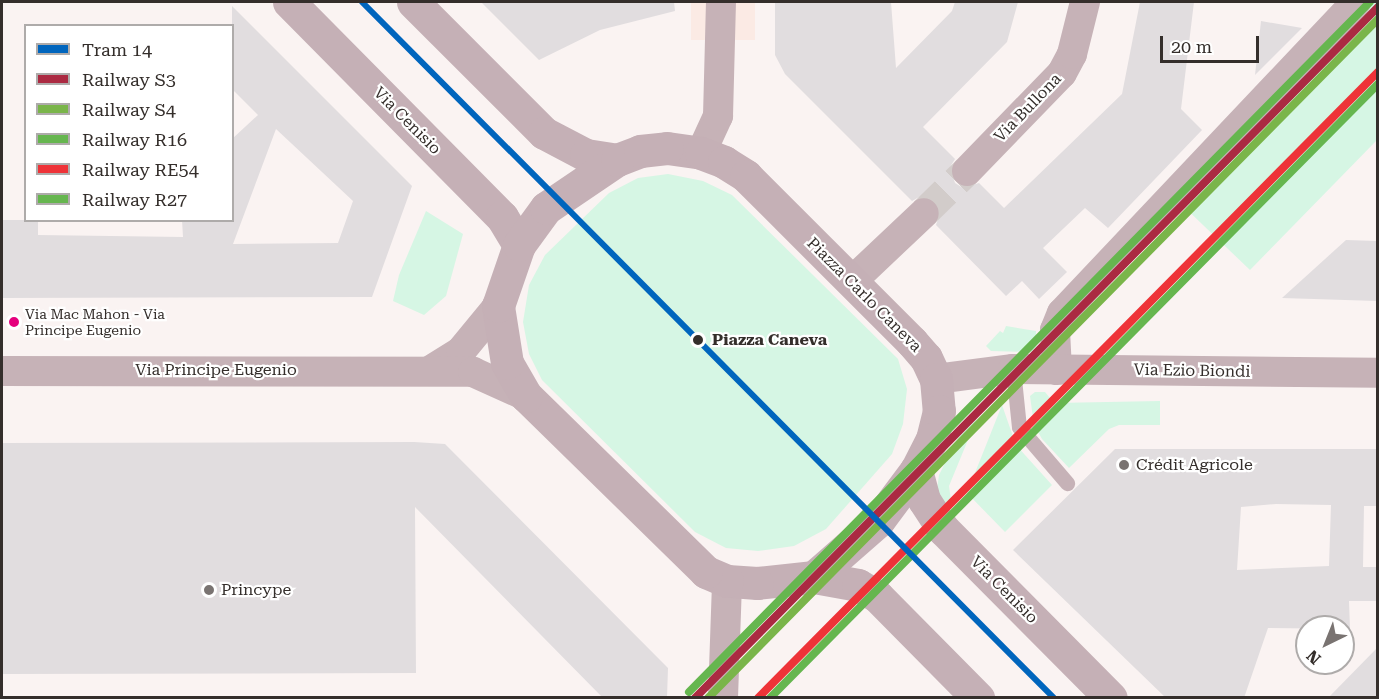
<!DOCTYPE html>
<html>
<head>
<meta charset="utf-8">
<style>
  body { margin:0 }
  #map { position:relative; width:1379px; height:699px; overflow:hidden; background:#faf3f2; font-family:"Roboto Serif",serif }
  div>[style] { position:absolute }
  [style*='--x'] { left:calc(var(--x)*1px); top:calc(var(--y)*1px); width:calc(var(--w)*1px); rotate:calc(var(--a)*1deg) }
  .built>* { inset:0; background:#fbeae4; transform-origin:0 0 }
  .green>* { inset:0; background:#d6f6e4 }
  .building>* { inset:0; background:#e1dddf }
  .minor-tunnel>* { height:30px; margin-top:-15px; transform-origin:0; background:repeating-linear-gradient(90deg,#d2ccca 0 30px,transparent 0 45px) }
  .service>* { height:15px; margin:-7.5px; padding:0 7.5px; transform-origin:7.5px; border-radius:7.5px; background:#c6b2b7 }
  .minor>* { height:30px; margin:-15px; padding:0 15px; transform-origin:15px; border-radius:15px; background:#c6b2b7 }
  .secondary>* { height:33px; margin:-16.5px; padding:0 16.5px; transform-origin:16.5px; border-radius:16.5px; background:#c5b0b6 }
  .rail-1>* { height:8px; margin:-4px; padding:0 4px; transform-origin:4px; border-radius:4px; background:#ab2a42 }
  .rail-2>* { height:8px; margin:-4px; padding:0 4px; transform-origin:4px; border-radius:4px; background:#7ab54a }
  .rail-3>* { height:8px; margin:-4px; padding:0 4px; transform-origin:4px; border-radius:4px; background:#66b64f }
  .rail-4>* { height:8px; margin:-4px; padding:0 4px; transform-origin:4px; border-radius:4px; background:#ee3338 }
  .rail-5>* { height:8px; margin:-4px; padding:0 4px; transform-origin:4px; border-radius:4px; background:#66b64f }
  .tram-1>* { height:6px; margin:-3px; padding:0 3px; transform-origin:3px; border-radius:3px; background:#0065bd }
  .dots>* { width:16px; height:16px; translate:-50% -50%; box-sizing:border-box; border:3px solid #fff; border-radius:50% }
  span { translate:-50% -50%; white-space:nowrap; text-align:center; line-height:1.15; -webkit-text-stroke:4.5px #fff; paint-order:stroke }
  .bus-label { font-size:14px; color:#342e2b }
  .left { translate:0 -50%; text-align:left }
  .street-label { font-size:16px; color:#342e2b }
  .stop-label { font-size:16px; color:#342e2b; font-weight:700 }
  .poi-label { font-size:16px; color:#342e2b }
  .frame { position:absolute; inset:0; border:3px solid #342e2b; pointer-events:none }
  .legend { position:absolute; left:24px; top:24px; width:210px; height:198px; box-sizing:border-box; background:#fff; border:2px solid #aeabaa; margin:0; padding:8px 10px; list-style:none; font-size:18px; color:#342e2b }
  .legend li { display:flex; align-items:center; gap:12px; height:30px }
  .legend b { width:30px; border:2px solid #aeabaa }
  .north { position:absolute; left:1295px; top:615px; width:60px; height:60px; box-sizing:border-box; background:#fff; border:2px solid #aeabaa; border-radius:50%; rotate:223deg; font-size:16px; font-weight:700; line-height:24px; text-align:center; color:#342e2b }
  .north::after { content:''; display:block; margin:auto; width:21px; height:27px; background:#797371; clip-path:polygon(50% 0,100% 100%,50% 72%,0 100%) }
  .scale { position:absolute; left:1160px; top:36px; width:99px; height:27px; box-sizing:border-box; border:3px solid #342e2b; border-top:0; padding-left:8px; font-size:18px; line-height:21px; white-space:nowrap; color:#342e2b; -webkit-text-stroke:4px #fff; paint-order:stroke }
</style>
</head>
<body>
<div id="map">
  <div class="built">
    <i style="left:691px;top:2px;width:64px;height:38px"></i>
  </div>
  <div class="green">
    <i style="clip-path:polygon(1373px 2px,1377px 2px,1377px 140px,1250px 270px,1179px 202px)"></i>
    <i style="clip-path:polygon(668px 174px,703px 181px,732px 195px,898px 359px,907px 389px,903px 424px,892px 454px,826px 529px,794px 546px,758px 551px,726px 548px,695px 532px,542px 380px,529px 354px,523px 322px,529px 285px,545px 255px,609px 193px,638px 178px)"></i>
    <i style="clip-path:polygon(426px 211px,463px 234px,446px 296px,424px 315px,393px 301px,399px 275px)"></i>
    <i style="clip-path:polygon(1006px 326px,1036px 331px,1036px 347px,1032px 352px,991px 351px,986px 346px,1000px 331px,1003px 333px)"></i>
    <i style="clip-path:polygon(1035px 392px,1045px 392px,1054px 403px,1160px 401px,1160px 425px,1119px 425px,1109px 429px,1069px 468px,1042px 439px,1034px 425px,1030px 396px)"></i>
    <i style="clip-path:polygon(1002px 405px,1016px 445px,1052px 485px,1005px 532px,967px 493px)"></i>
    <i style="clip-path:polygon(974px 413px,977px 418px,949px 486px,952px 508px,948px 512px,937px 489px,939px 475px,967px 419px)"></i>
  </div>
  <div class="building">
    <i style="clip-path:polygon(481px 2px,674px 2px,675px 11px,600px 30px,539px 60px)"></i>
    <i style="clip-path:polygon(775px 2px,891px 2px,896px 68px,952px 11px,955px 2px,1018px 2px,1007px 42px,923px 127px,955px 159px,950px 167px,955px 183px,963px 188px,979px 183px,1004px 208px,1122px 94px,1140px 2px,1194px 2px,1181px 109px,1202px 130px,1108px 228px,1085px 208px,1043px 248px,1067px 272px,1039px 299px,1022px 281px,1006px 296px,936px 225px,941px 210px,936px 201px,921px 196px,912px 201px,785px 74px,775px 55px)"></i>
    <i style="clip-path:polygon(evenodd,232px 6px,412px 186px,372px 297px,2px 298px,2px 220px,38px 220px,38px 235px,183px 237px,182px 220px,232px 220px,232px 139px,258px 115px,232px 89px,232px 6px,276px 129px,353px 201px,338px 243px,233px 244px,276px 129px)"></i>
    <i style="clip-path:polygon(1261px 21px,1302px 28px,1255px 75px)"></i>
    <i style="clip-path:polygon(1346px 240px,1377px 241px,1377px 301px,1282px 298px)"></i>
    <i style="clip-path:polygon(414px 442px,445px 444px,668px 668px,667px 698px,603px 698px,415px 507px,416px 673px,2px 674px,2px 443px)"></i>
    <i style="clip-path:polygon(evenodd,1115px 449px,1377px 449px,1377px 506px,1364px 506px,1363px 567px,1377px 567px,1377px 601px,1349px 601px,1350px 629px,1268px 628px,1244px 698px,1166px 698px,1013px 550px,1115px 449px,1276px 504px,1331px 505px,1329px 566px,1237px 570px,1241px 507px,1276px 504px)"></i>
    <i style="clip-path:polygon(1377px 648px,1377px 698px,1328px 698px)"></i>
  </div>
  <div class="minor-tunnel">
    <i style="--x:924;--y:213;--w:60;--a:-44.3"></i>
  </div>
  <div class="service">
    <i style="--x:1013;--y:369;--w:58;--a:84.1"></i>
    <i style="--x:1019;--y:427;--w:74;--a:49.4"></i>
  </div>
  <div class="minor">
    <i style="--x:701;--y:153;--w:41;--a:-65.3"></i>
    <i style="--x:718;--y:116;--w:114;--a:-88.5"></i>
    <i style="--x:967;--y:171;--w:136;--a:-45.9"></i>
    <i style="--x:1062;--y:73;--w:21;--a:-62"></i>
    <i style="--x:1072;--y:54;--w:54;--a:-76"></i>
    <i style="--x:851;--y:282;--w:100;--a:-43.4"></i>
    <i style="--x:431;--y:370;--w:36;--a:-32"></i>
    <i style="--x:461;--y:351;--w:58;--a:-50.6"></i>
    <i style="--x:1057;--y:370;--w:40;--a:-92.9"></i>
    <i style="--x:1055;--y:330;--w:18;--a:-68"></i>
    <i style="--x:1062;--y:313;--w:428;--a:-46.6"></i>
    <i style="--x:2;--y:371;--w:471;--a:0.1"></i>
    <i style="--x:473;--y:372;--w:58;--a:24.4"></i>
    <i style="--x:936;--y:379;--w:78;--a:-7.4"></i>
    <i style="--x:1013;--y:369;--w:365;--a:0.6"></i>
    <i style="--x:723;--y:698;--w:117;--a:-88"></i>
  </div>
  <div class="secondary">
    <i style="--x:289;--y:2;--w:303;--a:45.3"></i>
    <i style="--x:502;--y:217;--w:33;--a:59"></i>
    <i style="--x:413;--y:2;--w:185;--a:45"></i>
    <i style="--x:544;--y:133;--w:47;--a:27.6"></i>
    <i style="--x:586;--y:155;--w:31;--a:9"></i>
    <i style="--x:667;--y:148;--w:34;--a:8"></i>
    <i style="--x:701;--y:153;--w:25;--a:21"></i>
    <i style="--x:724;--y:162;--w:26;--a:32"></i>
    <i style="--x:746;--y:176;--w:235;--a:45"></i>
    <i style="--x:912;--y:342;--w:21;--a:49"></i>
    <i style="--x:926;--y:358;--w:23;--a:65"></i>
    <i style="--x:936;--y:379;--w:32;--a:85"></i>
    <i style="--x:939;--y:411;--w:29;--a:104"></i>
    <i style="--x:932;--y:439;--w:35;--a:117"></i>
    <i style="--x:916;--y:470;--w:64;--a:126.7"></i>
    <i style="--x:878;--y:521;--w:85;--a:138.8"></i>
    <i style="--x:814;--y:577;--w:57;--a:174"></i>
    <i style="--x:757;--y:583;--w:30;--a:-176"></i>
    <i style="--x:727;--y:581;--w:23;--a:-157"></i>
    <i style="--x:706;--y:572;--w:252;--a:-135.6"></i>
    <i style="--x:526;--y:396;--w:38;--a:-120"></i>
    <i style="--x:507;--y:363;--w:58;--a:-99"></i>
    <i style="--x:498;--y:306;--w:65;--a:-71"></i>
    <i style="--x:519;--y:245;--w:46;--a:-53.9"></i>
    <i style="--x:546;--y:208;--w:86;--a:-34.1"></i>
    <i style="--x:617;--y:160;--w:25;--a:-21"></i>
    <i style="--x:640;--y:151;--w:27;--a:-6"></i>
    <i style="--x:916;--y:470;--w:31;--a:75"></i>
    <i style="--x:924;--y:500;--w:35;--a:57"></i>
    <i style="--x:943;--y:529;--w:238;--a:45.2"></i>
    <i style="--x:814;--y:577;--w:45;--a:10.3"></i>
    <i style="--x:858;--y:585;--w:22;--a:30"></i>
    <i style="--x:877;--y:596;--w:144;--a:45.3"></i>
  </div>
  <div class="rail-1">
    <i style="--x:695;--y:698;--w:972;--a:-45.33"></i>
  </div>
  <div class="rail-2">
    <i style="--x:708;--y:698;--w:954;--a:-45.38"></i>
  </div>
  <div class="rail-3">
    <i style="--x:689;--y:692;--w:969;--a:-45.38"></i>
  </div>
  <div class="rail-4">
    <i style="--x:758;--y:698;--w:881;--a:-45.28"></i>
  </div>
  <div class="rail-5">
    <i style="--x:770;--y:698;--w:864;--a:-45.28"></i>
  </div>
  <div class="tram-1">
    <i style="--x:362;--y:2;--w:981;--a:45.17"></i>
  </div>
  <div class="dots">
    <i style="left:14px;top:322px;background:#e5007d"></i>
    <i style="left:698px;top:340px;background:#342e2b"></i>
    <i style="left:1124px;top:465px;background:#797371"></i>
    <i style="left:209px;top:590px;background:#797371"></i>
  </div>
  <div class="bus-label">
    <span class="left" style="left:25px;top:322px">Via Mac Mahon - Via<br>Principe Eugenio</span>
  </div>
  <div class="street-label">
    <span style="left:1028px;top:108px;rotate:-46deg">Via Bullona</span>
    <span style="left:407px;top:121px;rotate:45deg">Via Cenisio</span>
    <span style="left:864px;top:295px;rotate:45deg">Piazza Carlo Caneva</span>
    <span style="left:216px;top:370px">Via Principe Eugenio</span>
    <span style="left:1192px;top:371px;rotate:1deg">Via Ezio Biondi</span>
    <span style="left:1004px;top:590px;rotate:45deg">Via Cenisio</span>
  </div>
  <div class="stop-label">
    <span class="left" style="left:712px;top:340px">Piazza Caneva</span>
  </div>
  <div class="poi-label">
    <span class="left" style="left:1136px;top:465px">Crédit Agricole</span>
    <span class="left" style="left:221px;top:590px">Princype</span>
  </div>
  <div class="frame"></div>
  <ul class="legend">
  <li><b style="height:8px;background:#0065bd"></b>Tram 14</li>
  <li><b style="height:8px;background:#ab2a42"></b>Railway S3</li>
  <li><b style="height:8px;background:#7ab54a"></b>Railway S4</li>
  <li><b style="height:8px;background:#66b64f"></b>Railway R16</li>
  <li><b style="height:8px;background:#ee3338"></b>Railway RE54</li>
  <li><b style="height:8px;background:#66b64f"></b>Railway R27</li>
  </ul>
  <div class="north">N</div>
  <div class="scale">20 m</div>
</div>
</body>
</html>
